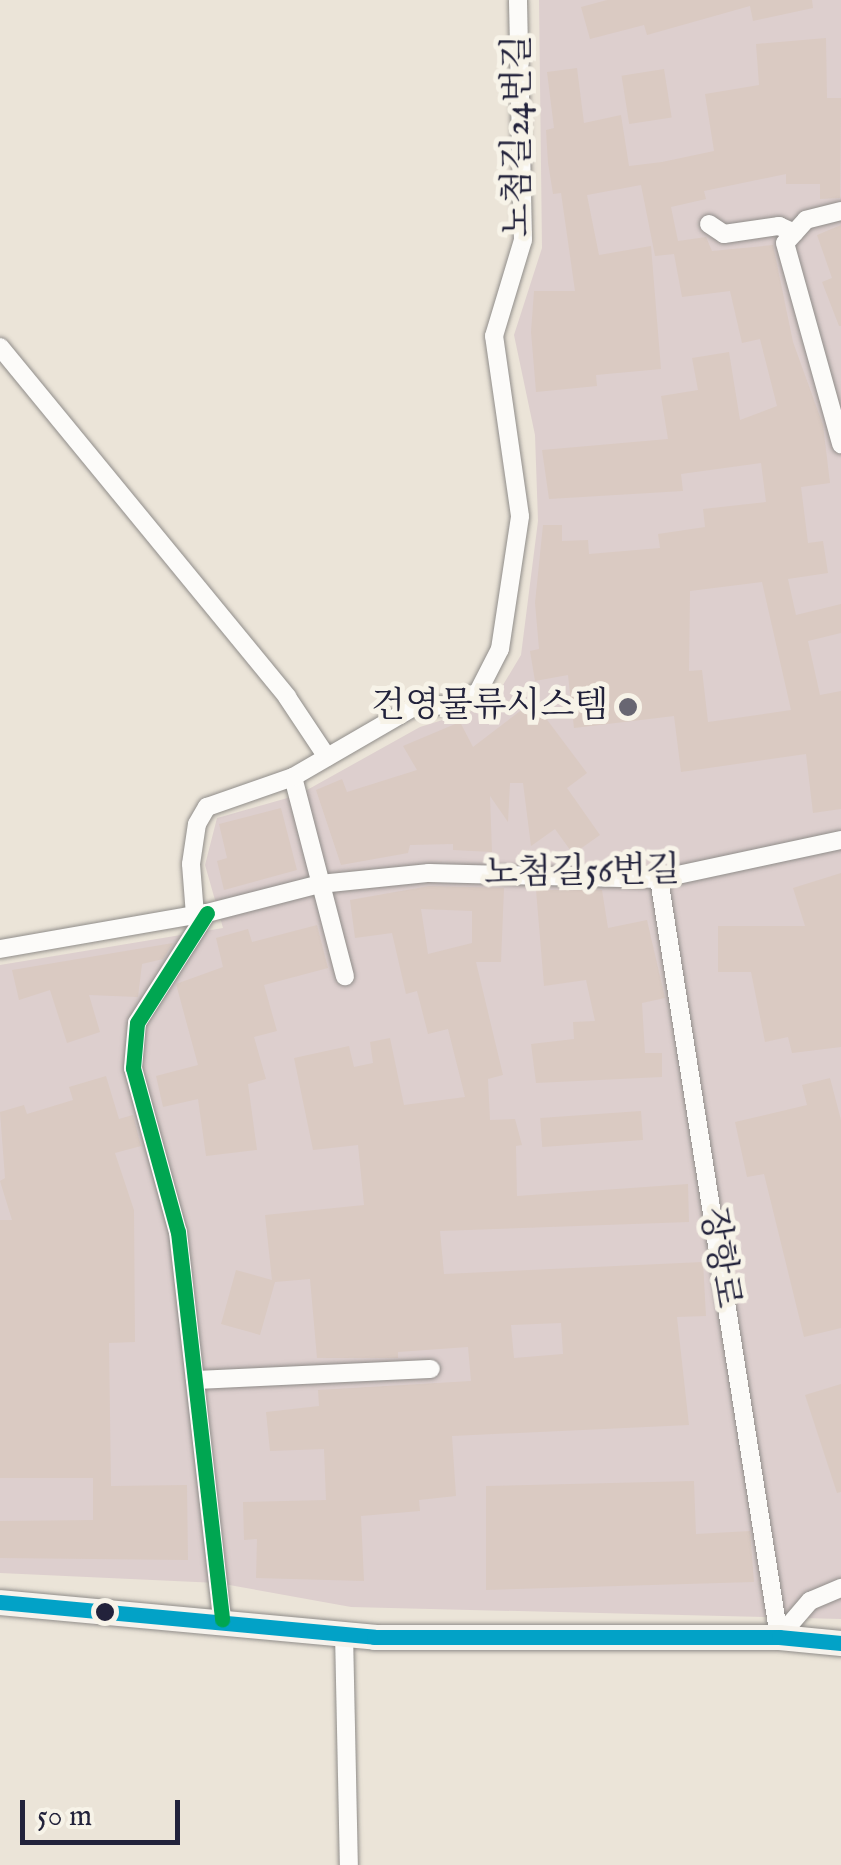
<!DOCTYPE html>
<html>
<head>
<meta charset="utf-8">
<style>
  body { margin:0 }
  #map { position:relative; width:841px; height:1865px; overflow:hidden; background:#ebe4d8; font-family:"IM FELL English","Noto Serif KR",serif }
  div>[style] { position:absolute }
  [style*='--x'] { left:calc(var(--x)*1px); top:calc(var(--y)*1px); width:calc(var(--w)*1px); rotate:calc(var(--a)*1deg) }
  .industrial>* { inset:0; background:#ddcfce }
  .building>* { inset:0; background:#dacac2; transform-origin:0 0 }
  .roads { filter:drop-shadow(0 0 2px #908d8a) drop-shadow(0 0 2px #908d8a) }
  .minor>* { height:18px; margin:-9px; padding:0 9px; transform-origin:9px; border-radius:9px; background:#fcfbf9 }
  .secondary>* { height:25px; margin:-12.5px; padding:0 12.5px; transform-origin:12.5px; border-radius:12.5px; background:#f6f2ec }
  .bus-1>* { height:15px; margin:-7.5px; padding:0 7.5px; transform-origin:7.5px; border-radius:7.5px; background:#02a2c7 }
  .bus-2>* { height:15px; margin:-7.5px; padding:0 7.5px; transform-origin:7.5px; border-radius:7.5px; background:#00a651 }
  .dots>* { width:28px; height:28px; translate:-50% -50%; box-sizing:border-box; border:5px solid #f7f3e8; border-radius:50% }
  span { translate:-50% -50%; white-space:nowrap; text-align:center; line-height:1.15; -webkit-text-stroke:10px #f7f3e8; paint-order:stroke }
  .street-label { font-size:35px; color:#22223b }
  .poi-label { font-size:35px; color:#22223b }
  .right { translate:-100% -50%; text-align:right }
  .scale { position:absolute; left:20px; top:1800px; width:160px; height:45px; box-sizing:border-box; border:5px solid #22223b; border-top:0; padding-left:12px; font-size:30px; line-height:35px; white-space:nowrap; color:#22223b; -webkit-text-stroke:8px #f7f3e8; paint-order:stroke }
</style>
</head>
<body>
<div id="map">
  <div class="industrial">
    <i style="clip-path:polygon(539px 0,841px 0,841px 1619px,351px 1607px,218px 1583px,0 1573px,0 965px,223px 928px,205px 865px,217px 818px,298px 795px,420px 727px,491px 705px,521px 655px,538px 521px,535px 435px,514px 335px,542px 248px)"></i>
  </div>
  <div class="building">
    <i style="clip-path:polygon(607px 0,812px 0,813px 8px,753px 21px,750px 6px,647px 35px,644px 25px,590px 39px,581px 7px)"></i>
    <i style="clip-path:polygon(evenodd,826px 38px,827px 98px,841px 98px,840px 198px,820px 199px,820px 184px,786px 184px,786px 174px,704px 191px,706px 199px,671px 207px,678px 241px,706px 237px,712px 251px,773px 245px,793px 342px,823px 425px,830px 483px,801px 487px,808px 543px,823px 541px,828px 573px,788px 579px,796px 615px,841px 604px,841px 633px,808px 641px,820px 695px,841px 691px,841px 809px,813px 813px,806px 754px,681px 772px,674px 716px,574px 728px,568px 675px,535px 681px,530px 651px,539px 649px,535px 603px,543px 525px,562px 525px,562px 541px,588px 540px,589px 554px,660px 548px,658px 534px,705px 527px,703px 509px,766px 502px,761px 463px,681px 474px,683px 491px,549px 499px,542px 450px,668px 439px,661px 396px,698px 390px,692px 358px,729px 352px,740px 420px,777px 406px,760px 339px,742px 343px,730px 291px,682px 297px,674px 254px,655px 256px,641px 185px,587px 195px,599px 255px,651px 246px,661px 369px,596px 375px,597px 386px,536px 392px,531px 332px,534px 291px,575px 291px,561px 193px,553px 194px,548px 163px,546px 130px,554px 128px,547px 72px,577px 68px,584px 123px,621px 115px,629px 166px,662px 162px,714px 151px,705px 94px,759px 85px,756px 44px,826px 38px,762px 582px,791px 710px,708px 722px,702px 670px,689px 671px,690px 591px,762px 582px)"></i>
    <i style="left:664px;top:69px;width:49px;height:43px;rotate:81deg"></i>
    <i style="clip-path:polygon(841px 225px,841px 326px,839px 326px,822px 282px,832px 278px,817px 235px)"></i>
    <i style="clip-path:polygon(533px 701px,587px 773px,567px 788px,600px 835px,573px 854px,555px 829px,531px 846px,523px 783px,510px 783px,508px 822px,490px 796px,492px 852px,453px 850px,453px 844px,410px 845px,408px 853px,341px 865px,316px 790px,342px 779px,347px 792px,417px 770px,403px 746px,460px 722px,473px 747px)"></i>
    <i style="clip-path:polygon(281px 808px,297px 870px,224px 890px,217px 861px,227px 858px,219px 824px)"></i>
    <i style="clip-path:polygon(841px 873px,841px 1047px,792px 1053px,788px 1037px,765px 1042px,751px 972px,718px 972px,718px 926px,805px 926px,793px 888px)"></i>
    <i style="clip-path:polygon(evenodd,429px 886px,504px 888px,501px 962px,476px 962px,503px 1075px,488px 1079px,490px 1120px,515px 1119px,522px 1145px,516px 1146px,517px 1196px,688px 1184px,689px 1222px,440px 1231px,444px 1274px,703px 1262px,706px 1316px,677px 1317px,689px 1425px,452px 1436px,456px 1496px,419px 1500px,420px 1511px,361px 1516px,364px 1581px,256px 1578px,257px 1539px,244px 1540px,243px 1502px,326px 1500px,324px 1449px,270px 1451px,266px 1412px,319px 1406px,318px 1390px,471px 1381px,468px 1347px,398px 1352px,398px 1358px,317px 1358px,310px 1279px,275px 1282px,260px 1335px,221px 1324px,236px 1270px,272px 1280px,265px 1215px,364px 1205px,358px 1145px,313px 1150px,294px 1058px,349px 1046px,354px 1067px,373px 1063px,370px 1042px,390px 1038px,404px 1105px,465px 1097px,448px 1029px,428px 1034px,417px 991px,406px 994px,392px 933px,355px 938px,350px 900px,429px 886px,421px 909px,472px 911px,472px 943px,428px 954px,421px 909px,429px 886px,561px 1323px,563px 1354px,514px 1358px,511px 1325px,561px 1323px)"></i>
    <i style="clip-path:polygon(536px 890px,602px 890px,608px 928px,647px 920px,665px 998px,642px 1003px,645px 1053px,662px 1053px,662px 1077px,536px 1083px,531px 1044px,574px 1039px,573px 1022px,595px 1021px,586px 980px,544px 986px)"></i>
    <i style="clip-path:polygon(317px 925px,328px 968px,264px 985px,277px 1031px,254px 1037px,266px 1079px,248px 1084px,257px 1150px,206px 1156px,198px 1099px,163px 1107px,156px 1076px,198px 1065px,176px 984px,223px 967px,216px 938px,248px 929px,252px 942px)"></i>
    <i style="clip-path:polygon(173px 943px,163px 959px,142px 964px,138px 997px,89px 995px,100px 1032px,67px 1043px,50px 990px,19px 1000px,12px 970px)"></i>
    <i style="clip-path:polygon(106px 1076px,119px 1119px,133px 1115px,141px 1146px,115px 1153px,134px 1210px,135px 1342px,109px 1343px,111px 1486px,187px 1485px,188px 1560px,0 1558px,0 1521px,93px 1520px,93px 1478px,0 1478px,0 1220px,12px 1220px,0 1181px,5px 1178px,0 1112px,24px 1105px,27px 1114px,73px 1100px,69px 1087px)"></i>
    <i style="clip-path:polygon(830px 1078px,841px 1120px,841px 1328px,804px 1337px,764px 1174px,747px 1177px,735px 1122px,807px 1105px,802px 1085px)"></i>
    <i style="left:641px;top:1111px;width:29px;height:101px;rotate:86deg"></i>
    <i style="clip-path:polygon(841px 1384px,841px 1492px,837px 1493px,805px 1395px)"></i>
    <i style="clip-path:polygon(694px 1481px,696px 1534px,750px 1531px,754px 1582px,486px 1590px,486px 1486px)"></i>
  </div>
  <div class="roads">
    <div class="minor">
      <i style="--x:841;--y:211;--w:36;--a:166"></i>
      <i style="--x:806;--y:220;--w:31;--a:132"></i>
      <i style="--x:785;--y:243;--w:209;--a:74.4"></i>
      <i style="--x:709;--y:224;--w:18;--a:34"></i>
      <i style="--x:724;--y:234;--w:56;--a:-8.3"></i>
      <i style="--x:779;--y:226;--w:17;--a:24"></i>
      <i style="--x:0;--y:347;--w:453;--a:50.6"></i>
      <i style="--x:287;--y:697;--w:72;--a:56.3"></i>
      <i style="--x:293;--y:777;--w:206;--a:75.4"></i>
      <i style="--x:659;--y:879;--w:767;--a:81"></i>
      <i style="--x:207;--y:913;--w:130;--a:122.5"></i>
      <i style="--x:137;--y:1023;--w:45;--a:95.1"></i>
      <i style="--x:133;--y:1068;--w:170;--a:74.7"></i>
      <i style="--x:178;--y:1232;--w:390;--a:83.5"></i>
      <i style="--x:195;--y:915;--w:51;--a:-94.5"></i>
      <i style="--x:191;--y:864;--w:40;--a:-81.5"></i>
      <i style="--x:197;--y:824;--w:20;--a:-60"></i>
      <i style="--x:207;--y:807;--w:91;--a:-19.2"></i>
      <i style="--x:293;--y:777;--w:138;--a:-30.1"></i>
      <i style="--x:412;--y:708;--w:37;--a:-5"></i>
      <i style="--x:449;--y:705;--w:32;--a:-24"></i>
      <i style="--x:478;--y:692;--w:48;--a:-62.9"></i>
      <i style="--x:500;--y:649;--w:134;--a:-81.4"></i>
      <i style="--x:520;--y:516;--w:182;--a:-98.2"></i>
      <i style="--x:494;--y:336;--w:100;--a:-73.2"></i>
      <i style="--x:523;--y:240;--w:240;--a:-91.2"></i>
      <i style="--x:0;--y:949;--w:210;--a:-9.9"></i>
      <i style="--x:207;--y:913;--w:117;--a:-14.4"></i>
      <i style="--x:320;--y:884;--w:110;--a:-5.8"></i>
      <i style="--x:429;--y:873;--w:230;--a:1.5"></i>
      <i style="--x:659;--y:879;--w:186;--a:-12.1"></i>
      <i style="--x:195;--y:1380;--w:236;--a:-2.7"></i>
      <i style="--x:344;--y:1633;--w:232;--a:88.8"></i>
      <i style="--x:779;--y:1637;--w:48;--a:-49.3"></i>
      <i style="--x:810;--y:1601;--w:34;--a:-23"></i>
    </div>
    <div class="secondary">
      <i style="--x:0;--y:1602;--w:376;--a:5.3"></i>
      <i style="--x:374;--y:1637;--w:405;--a:0"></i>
      <i style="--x:779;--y:1637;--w:62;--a:5.5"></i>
    </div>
  </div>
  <div class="bus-1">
    <i style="--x:0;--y:1602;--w:376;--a:5.3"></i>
    <i style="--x:374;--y:1637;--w:405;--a:0"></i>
    <i style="--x:779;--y:1637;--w:62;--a:5.5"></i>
  </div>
  <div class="bus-2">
    <i style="--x:207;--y:913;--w:130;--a:122.5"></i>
    <i style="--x:137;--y:1023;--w:45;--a:95.1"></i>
    <i style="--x:133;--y:1068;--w:170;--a:74.7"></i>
    <i style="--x:178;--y:1232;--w:390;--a:83.5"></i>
  </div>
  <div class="dots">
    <i style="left:628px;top:707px;background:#686672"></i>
    <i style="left:105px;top:1612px;background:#22223b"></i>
  </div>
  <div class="street-label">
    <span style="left:519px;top:136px;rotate:-90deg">노첨길24번길</span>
    <span style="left:582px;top:873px;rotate:-1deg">노첨길56번길</span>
    <span style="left:719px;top:1258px;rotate:81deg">장항로</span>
  </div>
  <div class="poi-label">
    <span class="right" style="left:608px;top:707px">건영물류시스템</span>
  </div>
  <div class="scale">50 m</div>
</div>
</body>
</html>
